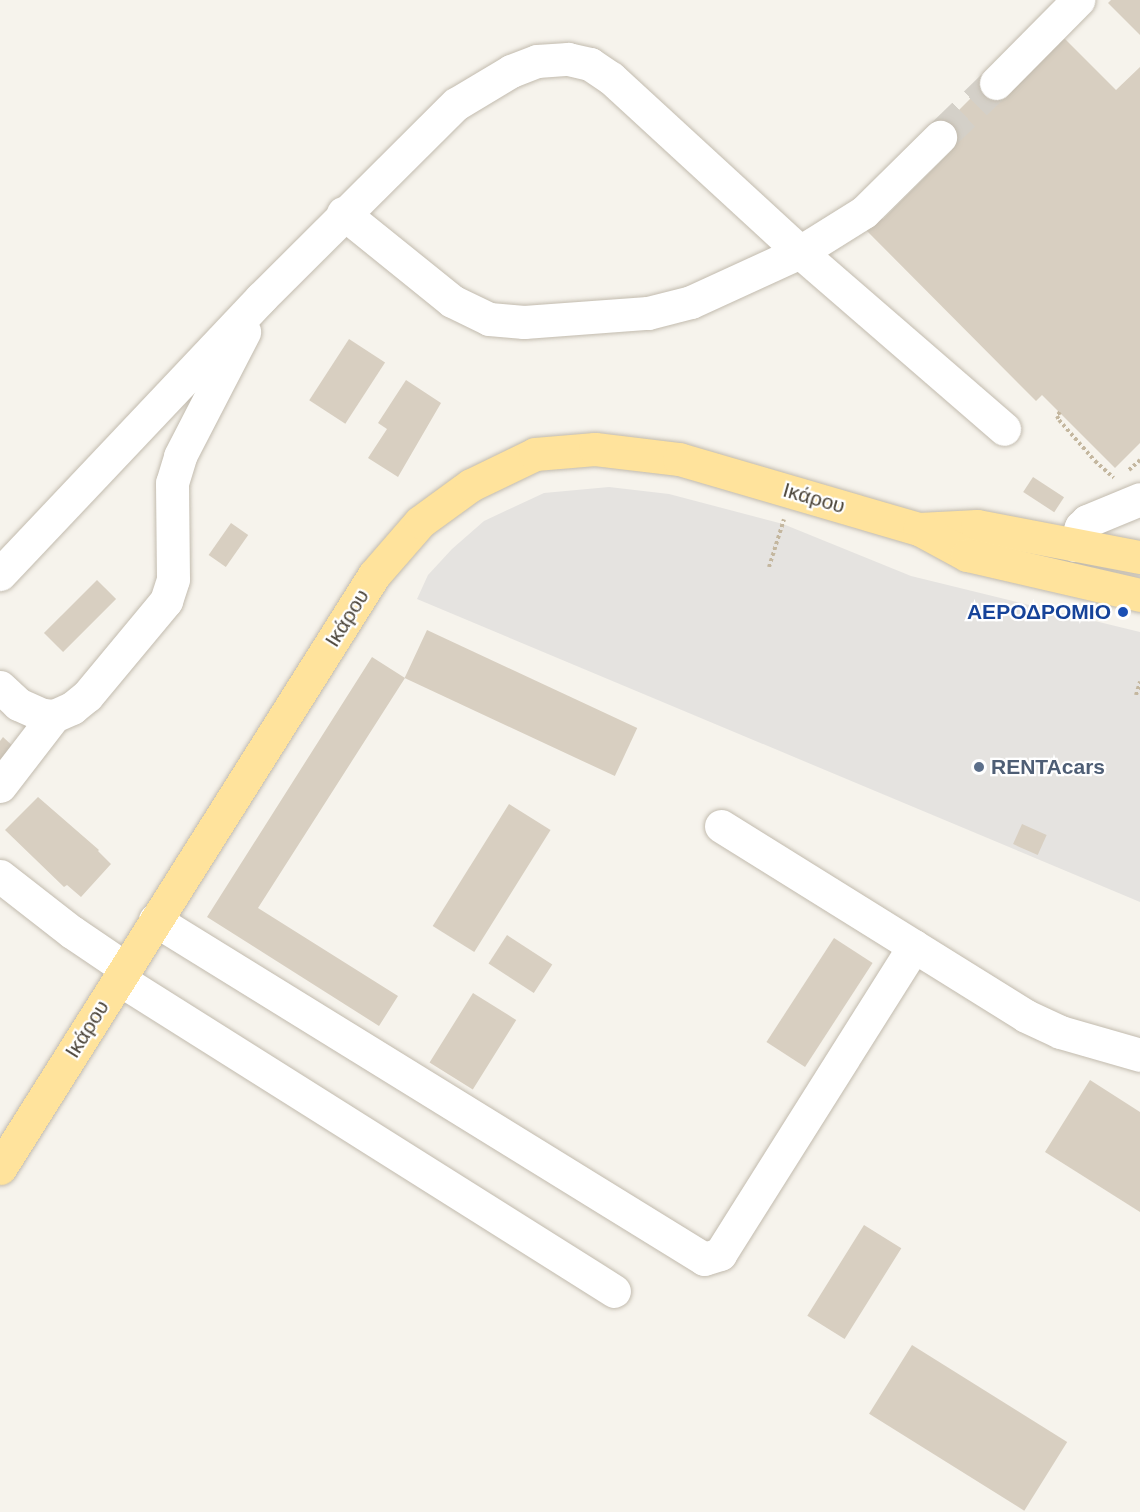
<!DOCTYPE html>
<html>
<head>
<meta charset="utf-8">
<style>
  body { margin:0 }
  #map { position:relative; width:1140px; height:1512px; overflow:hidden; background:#f6f3ec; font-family:Helvetica,sans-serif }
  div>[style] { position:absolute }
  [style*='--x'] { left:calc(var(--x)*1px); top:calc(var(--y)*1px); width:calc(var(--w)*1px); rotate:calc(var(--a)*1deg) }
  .parking>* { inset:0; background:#e5e3e0 }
  .building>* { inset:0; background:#d8cfc1; transform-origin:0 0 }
  .minor-tunnel>* { height:33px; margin-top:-16.5px; transform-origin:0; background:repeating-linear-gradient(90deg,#d4d0c8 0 33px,transparent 0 49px) }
  .path>* { height:4px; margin-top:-2px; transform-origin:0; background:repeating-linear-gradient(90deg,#c4b79f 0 3px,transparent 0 6px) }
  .roads { filter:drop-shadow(0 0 2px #c2bbae) drop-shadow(0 0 2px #c2bbae) }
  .minor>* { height:33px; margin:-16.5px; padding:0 16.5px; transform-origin:16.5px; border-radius:16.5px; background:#fff }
  .major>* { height:33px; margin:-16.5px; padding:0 16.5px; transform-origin:16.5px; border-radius:16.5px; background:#ffe39c }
  .dots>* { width:16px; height:16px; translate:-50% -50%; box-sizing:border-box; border:3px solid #fff; border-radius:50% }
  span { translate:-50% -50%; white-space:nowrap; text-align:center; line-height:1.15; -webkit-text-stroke:4.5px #fff; paint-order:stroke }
  .street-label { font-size:21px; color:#4b4439 }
  .transit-label { font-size:21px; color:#164399; font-weight:700 }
  .right { translate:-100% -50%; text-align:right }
  .service-label { font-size:21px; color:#4e5e75; font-weight:700 }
  .left { translate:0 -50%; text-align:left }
</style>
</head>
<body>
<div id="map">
  <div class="parking">
    <div style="clip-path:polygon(609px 487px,669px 494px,783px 524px,911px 576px,1140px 632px,1140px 902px,417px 599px,428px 575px,452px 549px,484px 521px,544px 493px)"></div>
  </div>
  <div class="building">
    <div style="clip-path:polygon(1111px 0,1140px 0,1140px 35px,1108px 3px)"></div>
    <div style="clip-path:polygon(1055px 29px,1116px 90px,1140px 67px,1140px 443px,1115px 468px,1042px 395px,1036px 401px,863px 227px,877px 213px,883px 219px,952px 150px,936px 133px,991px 78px)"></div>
    <div style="left:349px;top:339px;width:43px;height:73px;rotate:33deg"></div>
    <div style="clip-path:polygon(406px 380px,441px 403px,398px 477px,368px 458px,387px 429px,378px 423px)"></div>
    <div style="left:1033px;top:477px;width:37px;height:18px;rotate:33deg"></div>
    <div style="left:231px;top:523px;width:21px;height:39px;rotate:35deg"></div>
    <div style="left:97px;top:580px;width:27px;height:75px;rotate:45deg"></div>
    <div style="left:427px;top:630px;width:232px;height:53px;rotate:25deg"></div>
    <div style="clip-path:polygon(372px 657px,405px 678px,258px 908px,398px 996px,379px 1026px,207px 917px)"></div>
    <div style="clip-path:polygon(3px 737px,17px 750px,0 769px,0 741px)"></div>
    <div style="clip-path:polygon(38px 797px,99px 850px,98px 851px,111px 864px,81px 897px,67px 885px,64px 887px,5px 830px)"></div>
    <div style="left:509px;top:804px;width:49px;height:144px;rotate:32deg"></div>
    <div style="left:1022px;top:824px;width:27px;height:22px;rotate:24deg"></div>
    <div style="left:507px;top:935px;width:54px;height:34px;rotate:33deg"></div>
    <div style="left:834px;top:938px;width:46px;height:124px;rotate:33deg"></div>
    <div style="left:473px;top:993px;width:51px;height:82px;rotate:32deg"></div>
    <div style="clip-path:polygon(1090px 1080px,1140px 1112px,1140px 1212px,1045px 1152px)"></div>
    <div style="left:864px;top:1225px;width:44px;height:107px;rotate:32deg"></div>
    <div style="left:912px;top:1345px;width:183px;height:81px;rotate:32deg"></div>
  </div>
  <div class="minor-tunnel">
    <div style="--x:940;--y:137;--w:78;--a:-44"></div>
  </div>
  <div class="path">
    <div style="--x:1060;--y:412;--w:5;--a:127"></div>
    <div style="--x:1057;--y:416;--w:4;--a:63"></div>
    <div style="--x:1059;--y:420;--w:55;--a:48.7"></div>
    <div style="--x:1095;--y:461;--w:25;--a:42"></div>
    <div style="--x:1129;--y:470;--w:15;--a:-42"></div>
    <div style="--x:769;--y:567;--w:50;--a:-72.6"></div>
    <div style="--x:1136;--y:695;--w:14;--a:-73"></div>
  </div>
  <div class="roads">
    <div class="minor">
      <div style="--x:996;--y:83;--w:117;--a:-45.3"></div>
      <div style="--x:343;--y:213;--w:140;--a:38.9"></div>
      <div style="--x:452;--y:301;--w:41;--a:25.9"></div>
      <div style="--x:489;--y:319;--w:35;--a:5"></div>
      <div style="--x:524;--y:322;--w:124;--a:-4.2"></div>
      <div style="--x:648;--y:313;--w:44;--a:-14.3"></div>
      <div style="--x:691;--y:302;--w:120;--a:-24.6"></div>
      <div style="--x:800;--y:252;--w:75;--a:-32"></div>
      <div style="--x:864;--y:212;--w:107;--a:-44.6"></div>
      <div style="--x:1075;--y:545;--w:19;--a:-72"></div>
      <div style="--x:1081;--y:527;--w:8;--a:-45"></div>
      <div style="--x:1087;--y:521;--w:57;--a:-22.5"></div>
      <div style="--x:0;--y:574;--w:380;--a:-46.6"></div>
      <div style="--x:261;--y:298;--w:275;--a:-44.9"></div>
      <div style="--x:456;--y:104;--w:64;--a:-31"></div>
      <div style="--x:511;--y:71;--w:28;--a:-21"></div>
      <div style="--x:537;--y:61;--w:31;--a:-4"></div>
      <div style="--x:568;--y:59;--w:23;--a:13"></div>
      <div style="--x:590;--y:64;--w:25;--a:34"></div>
      <div style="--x:611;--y:78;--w:257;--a:42.6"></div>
      <div style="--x:800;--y:252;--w:270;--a:40.9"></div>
      <div style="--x:0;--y:687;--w:25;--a:43"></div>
      <div style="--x:18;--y:704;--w:27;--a:24"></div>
      <div style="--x:43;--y:715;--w:11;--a:5"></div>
      <div style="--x:54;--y:716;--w:20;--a:-24"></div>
      <div style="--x:72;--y:708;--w:19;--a:-39"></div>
      <div style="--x:87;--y:696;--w:124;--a:-50.3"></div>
      <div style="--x:166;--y:601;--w:23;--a:-72"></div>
      <div style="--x:173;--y:579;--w:96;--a:-90.6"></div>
      <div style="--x:172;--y:483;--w:28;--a:-73"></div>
      <div style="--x:180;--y:456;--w:140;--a:-62.7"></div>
      <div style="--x:0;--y:786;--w:88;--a:-52.4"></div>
      <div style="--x:721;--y:826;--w:359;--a:31.9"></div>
      <div style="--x:1026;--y:1016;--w:38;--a:25"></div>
      <div style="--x:1060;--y:1032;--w:83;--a:16"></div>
      <div style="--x:0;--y:876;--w:91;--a:37.9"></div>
      <div style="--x:72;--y:932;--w:64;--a:34.2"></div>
      <div style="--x:155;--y:920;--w:645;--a:31.69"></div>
      <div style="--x:704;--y:1259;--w:17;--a:-17"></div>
      <div style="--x:720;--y:1254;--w:364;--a:-57.8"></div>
      <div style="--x:119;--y:979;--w:585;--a:32.22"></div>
    </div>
    <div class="major">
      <div style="--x:919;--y:529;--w:58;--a:-3"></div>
      <div style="--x:977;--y:526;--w:166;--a:10.8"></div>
      <div style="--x:0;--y:1168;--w:701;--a:-57.76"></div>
      <div style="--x:374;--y:575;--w:70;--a:-49"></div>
      <div style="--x:420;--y:522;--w:63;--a:-36"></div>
      <div style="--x:471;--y:485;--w:71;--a:-25.8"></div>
      <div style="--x:535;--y:454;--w:60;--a:-4.8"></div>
      <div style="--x:595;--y:449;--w:85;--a:6.8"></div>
      <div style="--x:679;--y:459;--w:250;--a:16.3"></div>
      <div style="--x:919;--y:529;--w:55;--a:28.4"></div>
      <div style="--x:967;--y:555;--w:178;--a:13"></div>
    </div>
  </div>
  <div class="dots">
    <div style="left:1123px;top:612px;background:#1a4fb4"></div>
    <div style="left:979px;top:767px;background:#5c6f8a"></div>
  </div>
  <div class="street-label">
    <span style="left:814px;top:498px;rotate:16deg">Ικάρου</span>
    <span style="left:347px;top:618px;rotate:-58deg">Ικάρου</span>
    <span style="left:87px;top:1029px;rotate:-58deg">Ικάρου</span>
  </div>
  <div class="transit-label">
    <span class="right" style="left:1111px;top:612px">ΑΕΡΟΔΡΟΜΙΟ</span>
  </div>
  <div class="service-label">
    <span class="left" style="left:991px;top:767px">RENTAcars</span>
  </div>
</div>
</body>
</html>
